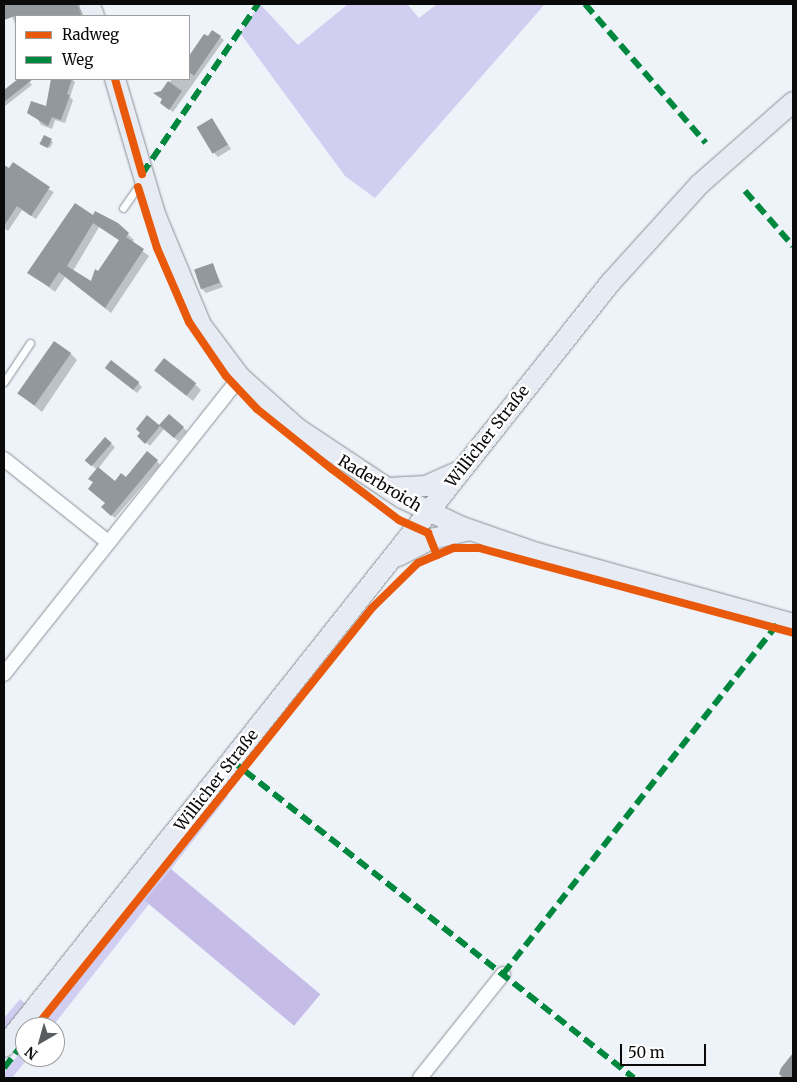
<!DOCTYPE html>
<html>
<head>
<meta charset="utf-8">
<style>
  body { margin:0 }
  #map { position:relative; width:797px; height:1082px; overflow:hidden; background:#edf3f9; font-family:Merriweather,serif }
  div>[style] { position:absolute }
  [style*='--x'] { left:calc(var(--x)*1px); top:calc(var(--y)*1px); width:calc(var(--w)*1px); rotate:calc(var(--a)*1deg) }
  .green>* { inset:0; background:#d2cef1 }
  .forest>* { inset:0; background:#c5bce8; transform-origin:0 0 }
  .shadow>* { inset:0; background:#0003 }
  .building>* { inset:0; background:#93989c; transform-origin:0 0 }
  .roads { filter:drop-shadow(0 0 1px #8c8f92) drop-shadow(0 0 1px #8c8f92) }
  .lane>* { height:7px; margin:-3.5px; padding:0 3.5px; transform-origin:3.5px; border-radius:3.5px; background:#fcfdfe }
  .street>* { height:14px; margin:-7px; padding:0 7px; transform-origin:7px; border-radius:7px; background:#fcfdfe }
  .secondary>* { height:20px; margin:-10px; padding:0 10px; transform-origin:10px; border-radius:10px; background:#e7ecf4 }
  .quiet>* { height:6px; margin-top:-3px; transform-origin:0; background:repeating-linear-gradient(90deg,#00873e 0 12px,transparent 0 18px) }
  .cycleway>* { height:8px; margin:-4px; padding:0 4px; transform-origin:4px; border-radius:4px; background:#e8590c }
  span { translate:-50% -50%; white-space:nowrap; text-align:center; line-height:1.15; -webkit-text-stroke:5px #fff; paint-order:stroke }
  .street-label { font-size:16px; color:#0a0a0a }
  .frame { position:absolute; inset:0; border:5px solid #0a0a0a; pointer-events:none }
  .legend { position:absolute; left:15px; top:15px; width:175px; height:65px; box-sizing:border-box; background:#fff; border:1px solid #9d9d9d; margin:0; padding:6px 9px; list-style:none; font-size:15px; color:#0a0a0a }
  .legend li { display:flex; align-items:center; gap:10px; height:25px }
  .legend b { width:25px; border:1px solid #9d9d9d }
  .north { position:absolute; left:15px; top:1017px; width:50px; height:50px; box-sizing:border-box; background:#fff; border:1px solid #9d9d9d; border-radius:50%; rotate:218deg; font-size:14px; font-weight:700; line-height:20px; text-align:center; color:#0a0a0a }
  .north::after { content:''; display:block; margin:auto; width:18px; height:22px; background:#595c5e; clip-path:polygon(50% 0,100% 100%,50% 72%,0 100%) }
  .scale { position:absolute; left:620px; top:1044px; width:86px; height:22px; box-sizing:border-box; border:2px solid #0a0a0a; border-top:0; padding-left:6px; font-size:15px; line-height:18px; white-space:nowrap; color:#0a0a0a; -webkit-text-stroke:4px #fff; paint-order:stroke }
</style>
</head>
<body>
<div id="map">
  <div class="green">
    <div style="clip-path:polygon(260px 4px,298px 45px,348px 4px,407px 4px,419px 18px,437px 4px,545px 4px,375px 198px,345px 176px,240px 33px)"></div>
    <div style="clip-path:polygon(224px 794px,228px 796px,171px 869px,149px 904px,52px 1027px,40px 1027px)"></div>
    <div style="clip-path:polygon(20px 999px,27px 1005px,4px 1032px,4px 1018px)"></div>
    <div style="clip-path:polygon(25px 1046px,25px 1057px,29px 1057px,12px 1078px,4px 1078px,4px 1073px)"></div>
  </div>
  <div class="forest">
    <div style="left:171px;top:869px;width:195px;height:41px;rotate:40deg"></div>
  </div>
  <div class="shadow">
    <div style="clip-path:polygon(7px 4px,80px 4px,84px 16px,16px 16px,16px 26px)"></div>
    <div style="clip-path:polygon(212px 31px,224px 40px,173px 112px,165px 106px,162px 92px,172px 79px,189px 79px,189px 56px,204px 35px,208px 38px)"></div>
    <div style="clip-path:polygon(20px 79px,27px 79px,32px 85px,5px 106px,4px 92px)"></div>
    <div style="clip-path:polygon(53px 79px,72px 79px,75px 82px,70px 97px,73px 100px,65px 123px,55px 120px,52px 129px,41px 125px,38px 119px,28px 113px,47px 108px)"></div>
    <div style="clip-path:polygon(212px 120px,231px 149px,218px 157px,214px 153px)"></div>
    <div style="clip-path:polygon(45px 137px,53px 142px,50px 148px,43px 145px)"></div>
    <div style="clip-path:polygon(4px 167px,54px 192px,36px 219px,22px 210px,8px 231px,4px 228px)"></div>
    <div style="clip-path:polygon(evenodd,93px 217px,117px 224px,134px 240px,132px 243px,149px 256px,111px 313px,65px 277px,55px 292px,29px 272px,93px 217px,99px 227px,120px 241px,91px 283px,73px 271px,99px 227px)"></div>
    <div style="clip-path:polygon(212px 264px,223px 287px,206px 293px,202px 289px)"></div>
    <div style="clip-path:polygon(71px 354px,77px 360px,42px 412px,20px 394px)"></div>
    <div style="clip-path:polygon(111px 372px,138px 383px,142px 387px,137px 393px)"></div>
    <div style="clip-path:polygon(163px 377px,195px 384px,201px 390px,193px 401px)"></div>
    <div style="clip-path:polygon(169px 416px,187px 431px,178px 441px,164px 429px,150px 446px,139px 436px,147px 417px,159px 427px)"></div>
    <div style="clip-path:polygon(105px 439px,115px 447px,98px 469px,115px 482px,157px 461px,160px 465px,115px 518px,106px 511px,106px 503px,94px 483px,97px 470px,92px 465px)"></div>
    <div style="clip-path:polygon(793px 1054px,793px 1078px,780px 1078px,782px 1069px)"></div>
  </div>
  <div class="building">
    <div style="clip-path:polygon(4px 4px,77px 4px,81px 16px,15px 16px,4px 20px)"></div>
    <div style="clip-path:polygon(212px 30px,221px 36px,194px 76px,189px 72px,189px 56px,204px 34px,208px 36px)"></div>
    <div style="clip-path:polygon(18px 79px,33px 79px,4px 102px,4px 90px)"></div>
    <div style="clip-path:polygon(51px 79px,72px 79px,67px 94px,70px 95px,61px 120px,52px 117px,48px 126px,27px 113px,31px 101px,46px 106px)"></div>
    <div style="clip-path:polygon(168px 81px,182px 91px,169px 110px,160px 103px,162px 99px,153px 93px,161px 91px)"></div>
    <div style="left:212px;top:118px;width:31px;height:18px;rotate:59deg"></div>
    <div style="left:44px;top:135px;width:9px;height:10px;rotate:27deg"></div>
    <div style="clip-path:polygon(13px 162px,50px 187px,31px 216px,17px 206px,4px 226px,4px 165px,9px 168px)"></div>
    <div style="clip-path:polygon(evenodd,75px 203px,93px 215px,95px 211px,118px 223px,129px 233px,126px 237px,144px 249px,105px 308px,59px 272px,49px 287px,27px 273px,75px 203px,93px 223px,119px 240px,98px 271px,95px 269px,91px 281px,67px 266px,93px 223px)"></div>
    <div style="left:213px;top:263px;width:21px;height:20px;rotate:71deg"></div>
    <div style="left:54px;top:341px;width:21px;height:64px;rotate:35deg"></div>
    <div style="left:164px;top:358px;width:41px;height:16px;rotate:38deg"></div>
    <div style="left:111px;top:360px;width:36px;height:10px;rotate:38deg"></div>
    <div style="clip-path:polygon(169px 414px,184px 427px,174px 438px,160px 426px,145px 444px,137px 436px,140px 433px,136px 429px,147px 415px,159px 425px)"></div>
    <div style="left:105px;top:437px;width:9px;height:31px;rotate:41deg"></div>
    <div style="clip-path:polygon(147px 451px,158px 460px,111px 516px,101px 507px,105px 503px,88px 489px,93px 482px,88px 479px,98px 467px,115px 481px,121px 473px,126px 477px)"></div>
    <div style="clip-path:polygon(793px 1053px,793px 1078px,785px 1078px,779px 1074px,781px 1068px)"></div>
  </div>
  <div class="roads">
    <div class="lane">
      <div style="--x:123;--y:208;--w:33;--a:-55"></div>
      <div style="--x:4;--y:382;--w:47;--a:-56.3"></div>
    </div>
    <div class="street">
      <div style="--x:4;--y:459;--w:133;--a:38.6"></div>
      <div style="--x:4;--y:674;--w:379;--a:-51.5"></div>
      <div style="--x:420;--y:1078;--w:133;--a:-51.4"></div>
    </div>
    <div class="secondary">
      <div style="--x:89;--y:4;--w:13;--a:67"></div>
      <div style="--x:115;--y:79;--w:141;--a:73.5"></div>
      <div style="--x:155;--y:214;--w:120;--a:67.5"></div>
      <div style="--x:201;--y:325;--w:65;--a:53.1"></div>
      <div style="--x:240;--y:377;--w:76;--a:41.8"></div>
      <div style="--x:297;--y:428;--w:126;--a:33.7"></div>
      <div style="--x:402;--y:498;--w:67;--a:25.8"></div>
      <div style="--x:462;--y:527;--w:79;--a:19.1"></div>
      <div style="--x:537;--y:553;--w:266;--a:15.5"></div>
      <div style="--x:387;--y:488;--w:39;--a:-3"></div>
      <div style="--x:426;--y:486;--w:34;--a:-24"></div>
      <div style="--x:398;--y:556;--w:37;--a:-27"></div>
      <div style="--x:431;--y:539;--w:39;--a:-13"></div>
      <div style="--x:4;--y:1047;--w:977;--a:-51.57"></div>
      <div style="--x:611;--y:282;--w:132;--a:-47.8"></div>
      <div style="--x:700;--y:184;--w:124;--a:-41.4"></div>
    </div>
  </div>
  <div class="quiet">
    <div style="--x:585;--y:4;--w:184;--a:49"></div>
    <div style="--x:142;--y:174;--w:206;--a:-55.7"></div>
    <div style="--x:745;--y:191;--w:73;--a:48.9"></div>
    <div style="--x:231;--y:760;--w:513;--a:38.28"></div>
    <div style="--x:503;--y:974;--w:450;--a:-51.9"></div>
    <div style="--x:4;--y:1068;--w:34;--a:-52"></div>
  </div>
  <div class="cycleway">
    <div style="--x:115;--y:79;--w:99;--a:74.1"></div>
    <div style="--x:138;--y:187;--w:64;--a:72.7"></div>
    <div style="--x:157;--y:248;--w:81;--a:66.6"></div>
    <div style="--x:189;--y:322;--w:65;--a:55.6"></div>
    <div style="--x:226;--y:376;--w:45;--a:46.8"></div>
    <div style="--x:257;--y:409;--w:96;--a:38.7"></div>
    <div style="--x:332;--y:469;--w:84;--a:37.3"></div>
    <div style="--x:399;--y:520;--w:32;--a:24"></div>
    <div style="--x:428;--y:533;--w:24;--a:68"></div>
    <div style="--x:36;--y:1027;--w:537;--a:-51.27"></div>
    <div style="--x:372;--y:608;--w:64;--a:-44.4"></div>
    <div style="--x:418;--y:563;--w:39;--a:-23"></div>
    <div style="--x:454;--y:548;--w:25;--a:0"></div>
    <div style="--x:479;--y:548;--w:325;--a:15.1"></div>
  </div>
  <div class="street-label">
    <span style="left:487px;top:436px;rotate:-52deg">Willicher Straße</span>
    <span style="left:380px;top:483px;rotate:31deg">Raderbroich</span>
    <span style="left:216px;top:780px;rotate:-52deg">Willicher Straße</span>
  </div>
  <div class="frame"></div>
  <ul class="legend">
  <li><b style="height:6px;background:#e8590c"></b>Radweg</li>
  <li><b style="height:6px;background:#00873e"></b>Weg</li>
  </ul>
  <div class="north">N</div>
  <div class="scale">50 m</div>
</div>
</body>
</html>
